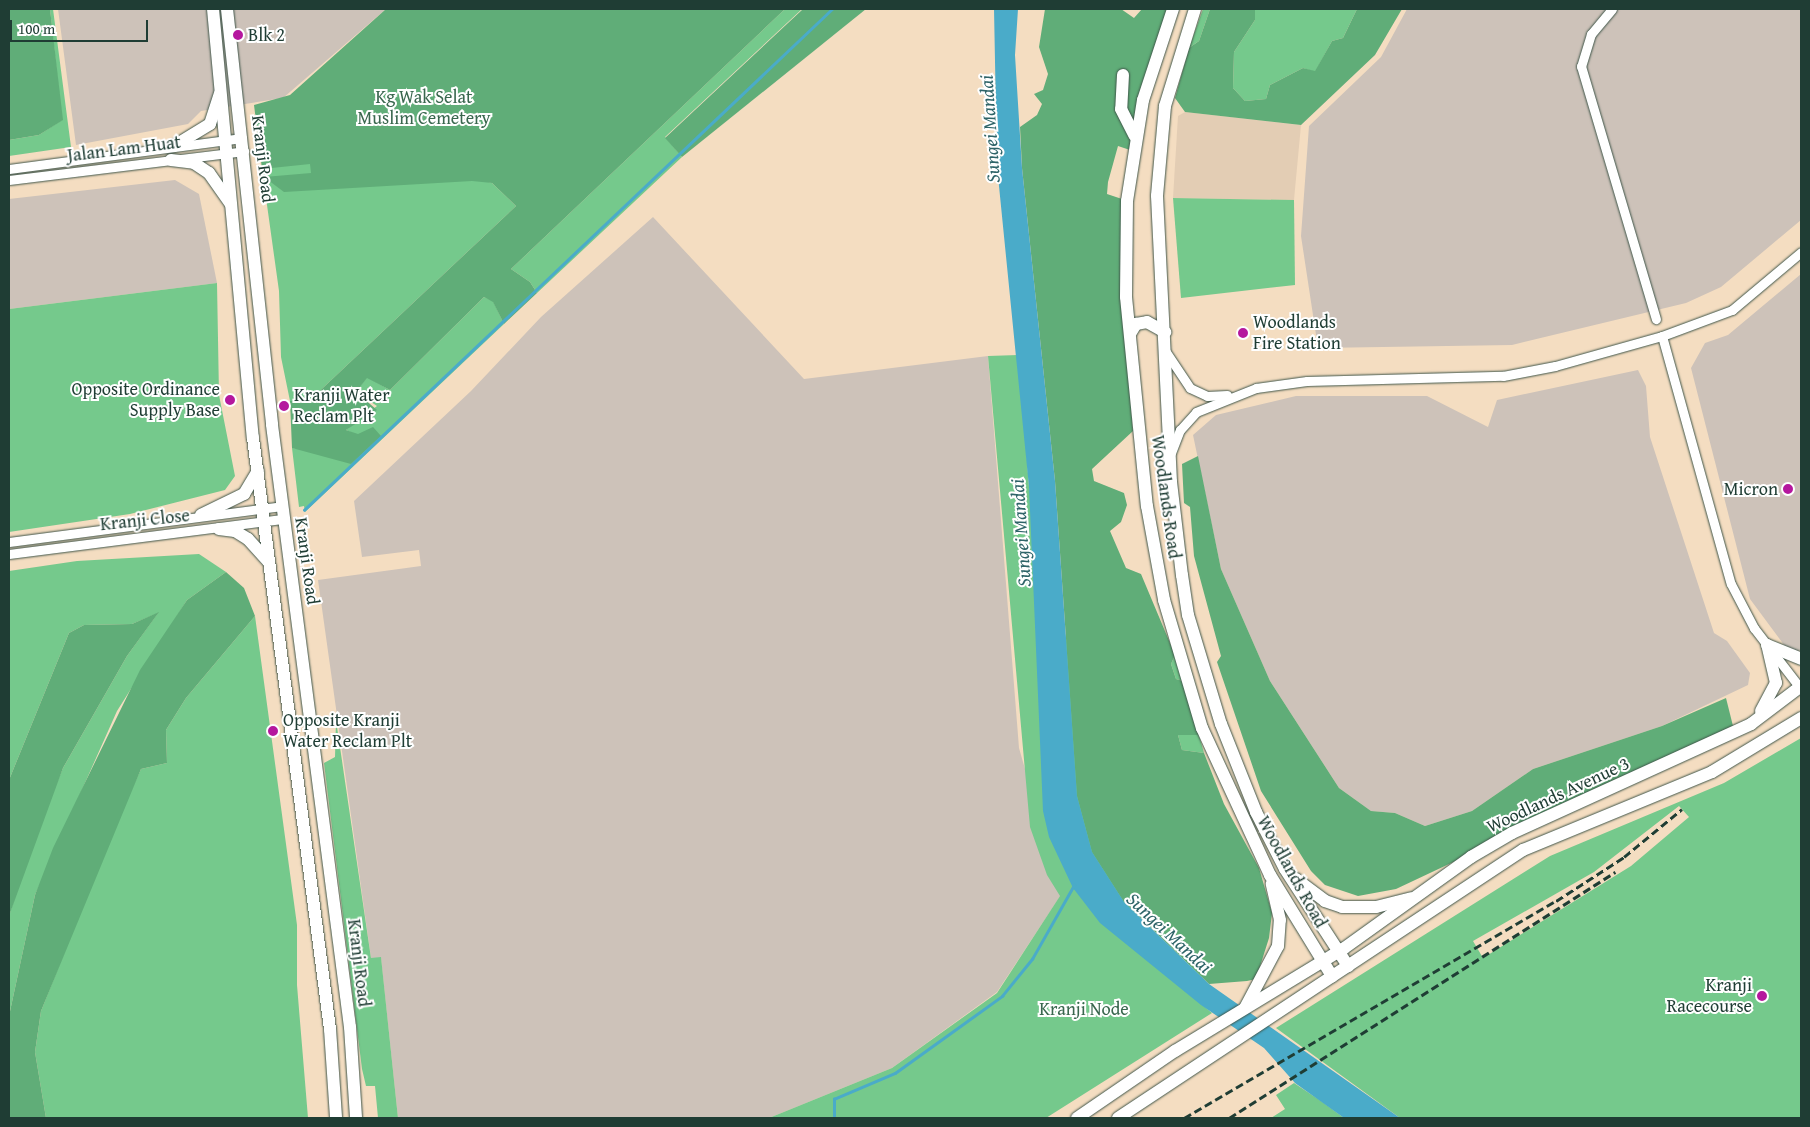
<!DOCTYPE html>
<html>
<head>
<meta charset="utf-8">
<style>
  body { margin:0 }
  #map { position:relative; width:1810px; height:1127px; overflow:hidden; background:#f4ddc1; font-family:"Gentium Book Plus",serif }
  div>[style] { position:absolute }
  [style*='--x'] { left:calc(var(--x)*1px); top:calc(var(--y)*1px); width:calc(var(--w)*1px); rotate:calc(var(--a)*1deg) }
  .built>* { inset:0; background:#e3cdb4 }
  .industrial>* { inset:0; background:#cdc2b9 }
  .green>* { inset:0; background:#75c98c }
  .forest>* { inset:0; background:#60ad78 }
  .water>* { inset:0; background:#4aabc9 }
  .stream>* { height:2.5px; margin:-1.25px; padding:0 1.25px; transform-origin:1.25px; border-radius:1.25px; background:#4aabc9 }
  .roads { filter:drop-shadow(0 0 1px #3f5549) drop-shadow(0 0 1px #3f5549) }
  .minor>* { height:9px; margin:-4.5px; padding:0 4.5px; transform-origin:4.5px; border-radius:4.5px; background:#fff }
  .primary>* { height:12px; margin:-6px; padding:0 6px; transform-origin:6px; border-radius:6px; background:#fff }
  .rail>* { height:2.5px; margin-top:-1.25px; transform-origin:0; background:repeating-linear-gradient(90deg,#1f3d34 0 8px,transparent 0 12px) }
  .dots>* { width:14px; height:14px; translate:-50% -50%; box-sizing:border-box; border:2px solid #fff; border-radius:50% }
  span { translate:-50% -50%; white-space:nowrap; text-align:center; line-height:1.15; -webkit-text-stroke:4px #fff; paint-order:stroke }
  .poi-label { font-size:18px; color:#1f3d34 }
  .left { translate:0 -50%; text-align:left }
  .right { translate:-100% -50%; text-align:right }
  .park-label { font-size:18px; color:#39674e }
  .street-label { font-size:18px; color:#1f3d34 }
  .water-label { font-size:19px; color:#2e6468; font-style:italic }
  .frame { position:absolute; inset:0; border:10px solid #1f3d34; pointer-events:none }
  .scale { position:absolute; left:10px; top:20px; width:138px; height:22px; box-sizing:border-box; border:2px solid #1f3d34; border-top:0; padding-left:6px; font-size:15px; line-height:18px; white-space:nowrap; color:#1f3d34; -webkit-text-stroke:4px #fff; paint-order:stroke }
</style>
</head>
<body>
<div id="map">
  <div class="built">
    <div style="clip-path:polygon(1185px 112px,1301px 125px,1294px 200px,1173px 198px,1178px 116px)"></div>
  </div>
  <div class="industrial">
    <div style="clip-path:polygon(58px 9px,386px 9px,283px 98px,201px 111px,188px 124px,76px 145px)"></div>
    <div style="clip-path:polygon(1407px 9px,1801px 9px,1801px 220px,1721px 287px,1686px 303px,1512px 345px,1318px 348px,1301px 236px,1309px 126px,1381px 57px)"></div>
    <div style="clip-path:polygon(175px 180px,199px 194px,217px 283px,9px 309px,9px 199px)"></div>
    <div style="clip-path:polygon(653px 217px,804px 379px,988px 356px,1019px 748px,1061px 895px,997px 992px,892px 1068px,769px 1118px,398px 1118px,381px 958px,371px 958px,318px 580px,421px 566px,419px 550px,362px 557px,354px 501px,471px 391px,541px 317px)"></div>
    <div style="clip-path:polygon(1801px 274px,1801px 650px,1797px 651px,1787px 649px,1750px 599px,1691px 368px,1705px 343px,1728px 335px)"></div>
    <div style="clip-path:polygon(1638px 370px,1646px 386px,1650px 437px,1714px 633px,1727px 641px,1750px 673px,1748px 685px,1662px 726px,1533px 769px,1472px 811px,1425px 826px,1395px 813px,1371px 811px,1339px 788px,1270px 681px,1221px 569px,1193px 435px,1216px 415px,1296px 396px,1427px 396px,1488px 427px,1497px 400px)"></div>
  </div>
  <div class="green">
    <div style="clip-path:polygon(50px 9px,53px 9px,71px 147px,9px 156px,9px 140px,39px 135px,62px 120px)"></div>
    <div style="clip-path:polygon(785px 9px,802px 9px,665px 137px,682px 157px,537px 293px,530px 282px,511px 269px)"></div>
    <div style="clip-path:polygon(1203px 9px,1210px 9px,1199px 41px,1189px 48px)"></div>
    <div style="clip-path:polygon(1255px 9px,1357px 9px,1343px 38px,1332px 41px,1315px 72px,1303px 68px,1270px 85px,1266px 99px,1245px 101px,1233px 88px,1234px 52px,1255px 20px)"></div>
    <div style="clip-path:polygon(265px 121px,492px 183px,516px 206px,309px 401px,290px 401px,281px 357px,279px 291px,262px 169px)"></div>
    <div style="clip-path:polygon(1173px 198px,1294px 200px,1295px 285px,1181px 298px)"></div>
    <div style="clip-path:polygon(217px 283px,219px 395px,235px 476px,225px 490px,130px 514px,9px 532px,9px 309px)"></div>
    <div style="clip-path:polygon(484px 297px,493px 301px,504px 324px,305px 512px,304px 506px,299px 507px,292px 448px,310px 450px,357px 435px,346px 430px,377px 406px,356px 392px,367px 377px,390px 390px)"></div>
    <div style="clip-path:polygon(1019px 355px,1029px 487px,1144px 956px,1212px 1013px,1046px 1118px,769px 1118px,892px 1068px,997px 993px,1060px 896px,1047px 875px,1030px 827px,988px 356px)"></div>
    <div style="clip-path:polygon(199px 554px,226px 572px,187px 600px,117px 711px,35px 895px,9px 1016px,9px 916px,34px 838px,63px 768px,127px 656px,158px 613px,132px 624px,84px 625px,69px 633px,9px 780px,9px 571px,77px 561px)"></div>
    <div style="clip-path:polygon(255px 616px,297px 925px,297px 985px,308px 1118px,46px 1118px,35px 1052px,41px 1011px,115px 826px,141px 769px,167px 763px,166px 730px,186px 698px)"></div>
    <div style="clip-path:polygon(1175px 655px,1183px 681px,1176px 679px,1171px 664px)"></div>
    <div style="clip-path:polygon(336px 720px,371px 958px,381px 957px,398px 1118px,378px 1118px,375px 1086px,366px 1086px,362px 1069px,324px 763px,335px 757px)"></div>
    <div style="clip-path:polygon(1178px 735px,1199px 735px,1204px 753px,1182px 750px)"></div>
    <div style="clip-path:polygon(evenodd,1801px 738px,1801px 1118px,1400px 1118px,1276px 1028px,1550px 856px,1724px 783px,1801px 738px,1679px 806px,1689px 817px,1631px 866px,1483px 958px,1473px 941px,1594px 872px,1679px 806px)"></div>
    <div style="clip-path:polygon(1294px 1083px,1321px 1101px,1344px 1118px,1271px 1118px,1285px 1109px,1276px 1095px)"></div>
  </div>
  <div class="forest">
    <div style="clip-path:polygon(9px 9px,50px 9px,63px 120px,39px 135px,9px 140px)"></div>
    <div style="clip-path:polygon(386px 9px,785px 9px,511px 269px,530px 282px,537px 293px,504px 324px,493px 302px,484px 297px,390px 390px,367px 378px,356px 392px,377px 410px,346px 430px,358px 434px,373px 427px,381px 436px,351px 464px,292px 448px,290px 401px,309px 401px,516px 206px,492px 183px,472px 181px,284px 192px,264px 177px,311px 173px,310px 164px,262px 169px,254px 105px,290px 95px)"></div>
    <div style="clip-path:polygon(803px 9px,866px 9px,682px 157px,665px 138px)"></div>
    <div style="clip-path:polygon(1045px 9px,1121px 9px,1134px 18px,1142px 9px,1169px 9px,1130px 150px,1118px 146px,1108px 182px,1107px 194px,1122px 199px,1122px 299px,1133px 431px,1092px 469px,1094px 481px,1124px 493px,1127px 505px,1121px 522px,1110px 531px,1126px 568px,1141px 574px,1175px 655px,1171px 664px,1176px 679px,1183px 681px,1199px 735px,1178px 735px,1182px 750px,1204px 753px,1224px 804px,1259px 868px,1272px 913px,1269px 938px,1256px 979px,1247px 981px,1209px 984px,1124px 902px,1092px 852px,1077px 796px,1055px 481px,1022px 168px,1020px 127px,1037px 115px,1042px 104px,1034px 94px,1043px 90px,1048px 74px,1039px 47px)"></div>
    <div style="clip-path:polygon(1210px 9px,1255px 9px,1255px 20px,1234px 52px,1233px 88px,1245px 101px,1266px 99px,1270px 85px,1303px 68px,1315px 71px,1332px 41px,1343px 38px,1357px 9px,1402px 9px,1375px 55px,1301px 125px,1185px 112px,1175px 98px,1189px 48px,1199px 41px)"></div>
    <div style="clip-path:polygon(1198px 456px,1221px 569px,1270px 681px,1339px 788px,1371px 811px,1395px 813px,1425px 826px,1472px 811px,1533px 769px,1662px 726px,1726px 698px,1734px 730px,1396px 889px,1358px 896px,1325px 885px,1311px 871px,1261px 791px,1217px 662px,1221px 656px,1194px 556px,1190px 507px,1184px 503px,1182px 464px)"></div>
    <div style="clip-path:polygon(226px 572px,244px 588px,255px 616px,186px 698px,166px 730px,167px 763px,141px 769px,41px 1011px,35px 1052px,46px 1118px,9px 1118px,9px 1016px,35px 895px,53px 848px,140px 670px,187px 600px)"></div>
    <div style="clip-path:polygon(159px 612px,127px 656px,63px 768px,9px 916px,9px 780px,69px 633px,84px 625px,132px 624px)"></div>
  </div>
  <div class="water">
    <div style="clip-path:polygon(994px 9px,1018px 9px,1015px 55px,1022px 168px,1055px 481px,1077px 796px,1092px 852px,1124px 902px,1209px 984px,1400px 1118px,1344px 1118px,1295px 1083px,1264px 1048px,1201px 1005px,1100px 923px,1073px 888px,1049px 837px,1043px 811px,1029px 487px,997px 166px)"></div>
  </div>
  <div class="stream">
    <div style="--x:304;--y:510;--w:728;--a:-43.5"></div>
    <div style="--x:834;--y:1118;--w:19;--a:-90"></div>
    <div style="--x:834;--y:1099;--w:66;--a:-23.1"></div>
    <div style="--x:895;--y:1073;--w:132;--a:-35.7"></div>
    <div style="--x:1002;--y:996;--w:48;--a:-51"></div>
    <div style="--x:1032;--y:959;--w:85;--a:-60.4"></div>
  </div>
  <div class="roads">
    <div class="minor">
      <div style="--x:1612;--y:9;--w:33;--a:130"></div>
      <div style="--x:1591;--y:34;--w:34;--a:107"></div>
      <div style="--x:1581;--y:66;--w:264;--a:73.5"></div>
      <div style="--x:9;--y:169;--w:235;--a:-7.6"></div>
      <div style="--x:9;--y:180;--w:237;--a:-7"></div>
      <div style="--x:1662;--y:336;--w:257;--a:74.5"></div>
      <div style="--x:1731;--y:584;--w:50;--a:62.4"></div>
      <div style="--x:1754;--y:628;--w:77;--a:52.4"></div>
      <div style="--x:1166;--y:352;--w:43;--a:56.3"></div>
      <div style="--x:1190;--y:388;--w:19;--a:25"></div>
      <div style="--x:1207;--y:396;--w:20;--a:-3"></div>
      <div style="--x:1171;--y:453;--w:25;--a:-69"></div>
      <div style="--x:1180;--y:430;--w:24;--a:-48"></div>
      <div style="--x:1196;--y:412;--w:65;--a:-21.8"></div>
      <div style="--x:1256;--y:388;--w:51;--a:-7.8"></div>
      <div style="--x:1307;--y:381;--w:196;--a:-1.5"></div>
      <div style="--x:1503;--y:376;--w:53;--a:-10.9"></div>
      <div style="--x:1555;--y:366;--w:111;--a:-15.7"></div>
      <div style="--x:1662;--y:336;--w:75;--a:-20.4"></div>
      <div style="--x:1732;--y:310;--w:90;--a:-40"></div>
      <div style="--x:9;--y:542;--w:275;--a:-7.5"></div>
      <div style="--x:9;--y:554;--w:277;--a:-7.3"></div>
    </div>
    <div class="primary">
      <div style="--x:213;--y:9;--w:431;--a:84.7"></div>
      <div style="--x:253;--y:438;--w:596;--a:82.58"></div>
      <div style="--x:330;--y:1029;--w:89;--a:86.1"></div>
      <div style="--x:227;--y:9;--w:418;--a:83.8"></div>
      <div style="--x:272;--y:425;--w:607;--a:82.62"></div>
      <div style="--x:350;--y:1027;--w:91;--a:86.2"></div>
      <div style="--x:1173;--y:9;--w:96;--a:108.2"></div>
      <div style="--x:1143;--y:100;--w:102;--a:99"></div>
      <div style="--x:1127;--y:201;--w:96;--a:90.6"></div>
      <div style="--x:1126;--y:297;--w:210;--a:84.3"></div>
      <div style="--x:1147;--y:506;--w:96;--a:79.7"></div>
      <div style="--x:1164;--y:600;--w:134;--a:73.5"></div>
      <div style="--x:1202;--y:728;--w:162;--a:65.2"></div>
      <div style="--x:1270;--y:875;--w:119;--a:58.5"></div>
      <div style="--x:1195;--y:9;--w:102;--a:107.2"></div>
      <div style="--x:1165;--y:106;--w:90;--a:95.1"></div>
      <div style="--x:1157;--y:196;--w:286;--a:87.2"></div>
      <div style="--x:1171;--y:482;--w:94;--a:83.3"></div>
      <div style="--x:1182;--y:575;--w:40;--a:81.5"></div>
      <div style="--x:1188;--y:615;--w:114;--a:73.2"></div>
      <div style="--x:1221;--y:724;--w:95;--a:68.3"></div>
      <div style="--x:1256;--y:812;--w:64;--a:63"></div>
      <div style="--x:1285;--y:869;--w:116;--a:57"></div>
      <div style="--x:1123;--y:75;--w:34;--a:93"></div>
      <div style="--x:1121;--y:109;--w:30;--a:63"></div>
      <div style="--x:174;--y:146;--w:42;--a:-31.4"></div>
      <div style="--x:210;--y:124;--w:32;--a:-72"></div>
      <div style="--x:171;--y:160;--w:23;--a:7"></div>
      <div style="--x:194;--y:163;--w:18;--a:34"></div>
      <div style="--x:209;--y:173;--w:38;--a:55"></div>
      <div style="--x:1130;--y:334;--w:12;--a:-59"></div>
      <div style="--x:1136;--y:324;--w:11;--a:-10"></div>
      <div style="--x:1147;--y:322;--w:21;--a:29"></div>
      <div style="--x:201;--y:515;--w:48;--a:-26"></div>
      <div style="--x:244;--y:494;--w:27;--a:-59"></div>
      <div style="--x:219;--y:529;--w:16;--a:7"></div>
      <div style="--x:235;--y:531;--w:15;--a:32"></div>
      <div style="--x:248;--y:539;--w:31;--a:48"></div>
      <div style="--x:1767;--y:645;--w:37;--a:22"></div>
      <div style="--x:1761;--y:711;--w:32;--a:-62"></div>
      <div style="--x:1776;--y:683;--w:39;--a:-103"></div>
      <div style="--x:1296;--y:879;--w:36;--a:37"></div>
      <div style="--x:1325;--y:901;--w:18;--a:19"></div>
      <div style="--x:1342;--y:907;--w:34;--a:0"></div>
      <div style="--x:1376;--y:907;--w:36;--a:-14"></div>
      <div style="--x:1245;--y:1008;--w:70;--a:-62"></div>
      <div style="--x:1278;--y:946;--w:26;--a:-86"></div>
      <div style="--x:1280;--y:920;--w:37;--a:-103"></div>
      <div style="--x:1077;--y:1118;--w:119;--a:-34.4"></div>
      <div style="--x:1175;--y:1051;--w:197;--a:-31.3"></div>
      <div style="--x:1343;--y:949;--w:158;--a:-35.7"></div>
      <div style="--x:1471;--y:857;--w:48;--a:-30.3"></div>
      <div style="--x:1512;--y:833;--w:263;--a:-24.5"></div>
      <div style="--x:1751;--y:724;--w:63;--a:-37.2"></div>
      <div style="--x:1118;--y:1118;--w:486;--a:-33.5"></div>
      <div style="--x:1523;--y:850;--w:204;--a:-22.4"></div>
      <div style="--x:1712;--y:772;--w:104;--a:-31.2"></div>
    </div>
  </div>
  <div class="rail">
    <div style="--x:1184;--y:1118;--w:431;--a:-30.3"></div>
    <div style="--x:1556;--y:901;--w:81;--a:-32.9"></div>
    <div style="--x:1624;--y:857;--w:75;--a:-39.6"></div>
    <div style="--x:1229;--y:1118;--w:458;--a:-32.5"></div>
  </div>
  <div class="dots">
    <div style="left:238px;top:35px;background:#b5179e"></div>
    <div style="left:1243px;top:333px;background:#b5179e"></div>
    <div style="left:230px;top:400px;background:#b5179e"></div>
    <div style="left:284px;top:406px;background:#b5179e"></div>
    <div style="left:1788px;top:489px;background:#b5179e"></div>
    <div style="left:273px;top:731px;background:#b5179e"></div>
    <div style="left:1762px;top:996px;background:#b5179e"></div>
  </div>
  <div class="poi-label">
    <span class="left" style="left:248px;top:35px">Blk 2</span>
    <span class="left" style="left:1253px;top:333px">Woodlands<br>Fire Station</span>
    <span class="right" style="left:220px;top:400px">Opposite Ordinance<br>Supply Base</span>
    <span class="left" style="left:294px;top:406px">Kranji Water<br>Reclam Plt</span>
    <span class="right" style="left:1778px;top:489px">Micron</span>
    <span class="left" style="left:283px;top:731px">Opposite Kranji<br>Water Reclam Plt</span>
    <span class="right" style="left:1752px;top:996px">Kranji<br>Racecourse</span>
  </div>
  <div class="park-label">
    <span style="left:424px;top:108px">Kg Wak Selat<br>Muslim Cemetery</span>
    <span style="left:1084px;top:1009px">Kranji Node</span>
  </div>
  <div class="street-label">
    <span style="left:124px;top:149px;rotate:-7deg">Jalan Lam Huat</span>
    <span style="left:263px;top:159px;rotate:83deg">Kranji Road</span>
    <span style="left:1166px;top:497px;rotate:82deg">Woodlands Road</span>
    <span style="left:145px;top:520px;rotate:-6deg">Kranji Close</span>
    <span style="left:307px;top:561px;rotate:82deg">Kranji Road</span>
    <span style="left:1558px;top:795px;rotate:-25deg">Woodlands Avenue 3</span>
    <span style="left:1292px;top:872px;rotate:61deg">Woodlands Road</span>
    <span style="left:359px;top:963px;rotate:83deg">Kranji Road</span>
  </div>
  <div class="water-label">
    <span style="left:990px;top:129px;rotate:-94deg">Sungei Mandai</span>
    <span style="left:1021px;top:533px;rotate:-94deg">Sungei Mandai</span>
    <span style="left:1169px;top:933px;rotate:43deg">Sungei Mandai</span>
  </div>
  <div class="frame"></div>
  <div class="scale">100 m</div>
</div>
</body>
</html>
